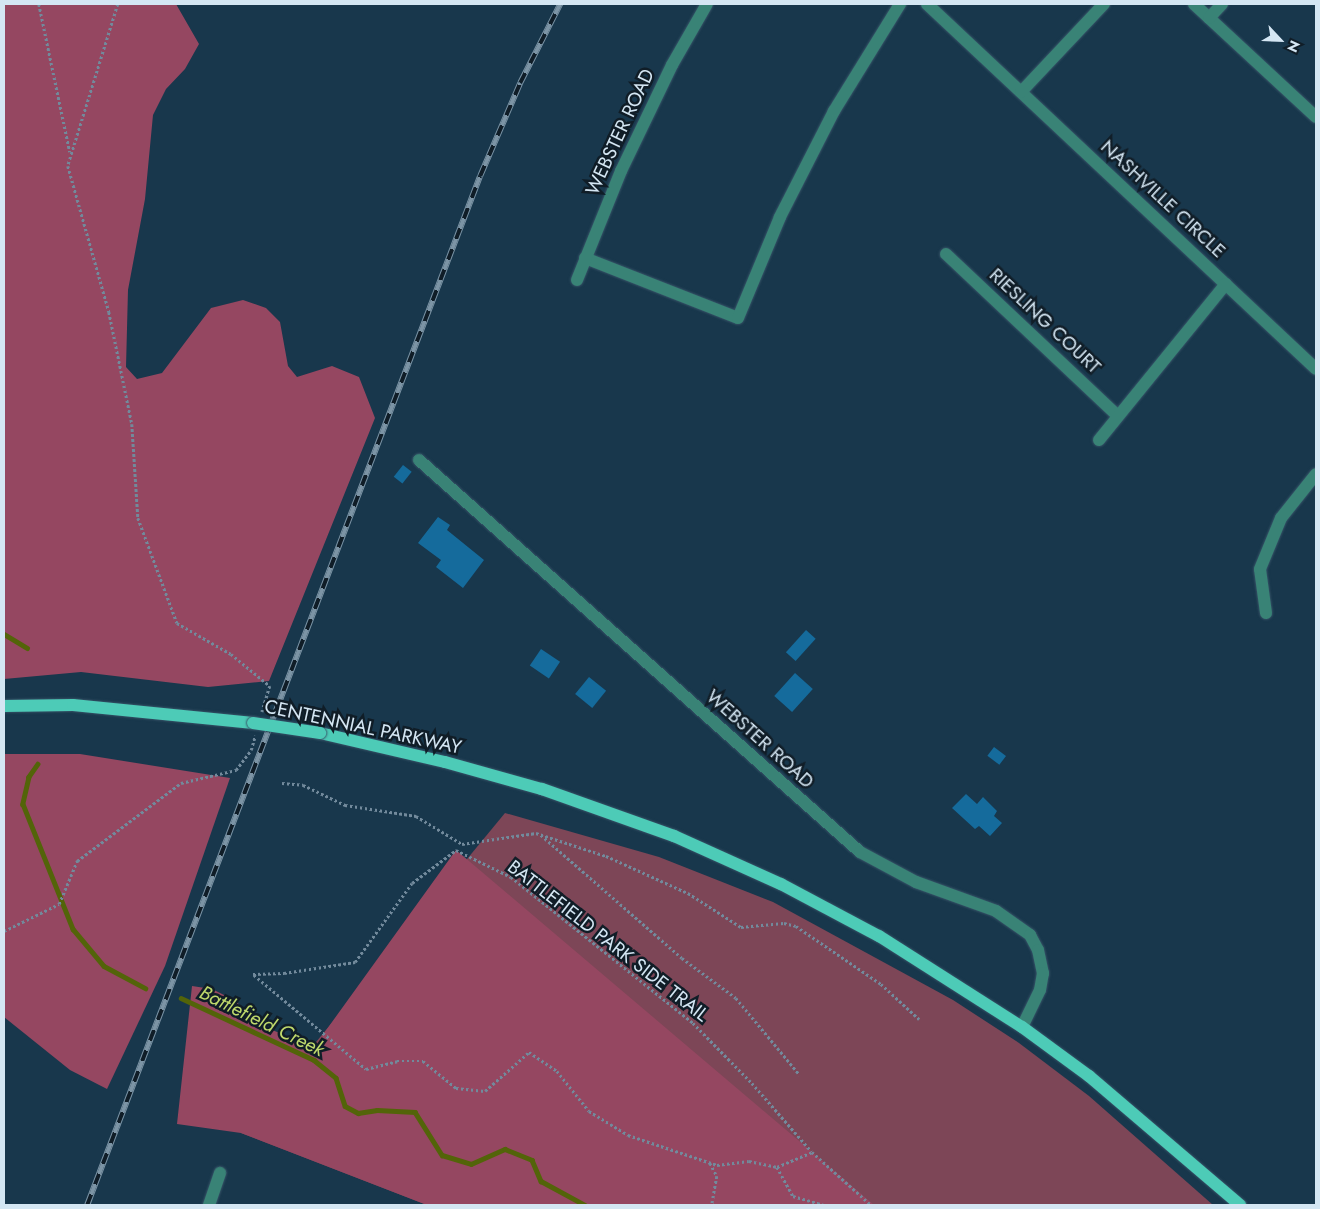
<!DOCTYPE html>
<html>
<head>
<meta charset="utf-8">
<style>
  body { margin:0 }
  #map { position:relative; width:1320px; height:1209px; overflow:hidden; background:#18374c; font-family:Jost,sans-serif }
  div>[style] { position:absolute }
  [style*='--x'] { left:calc(var(--x)*1px); top:calc(var(--y)*1px); width:calc(var(--w)*1px); rotate:calc(var(--a)*1deg) }
  .green>* { inset:0; background:#7d4657 }
  .forest>* { inset:0; background:#954761 }
  .stream>* { height:4.5px; margin:-2.25px; padding:0 2.25px; transform-origin:2.25px; border-radius:2.25px; background:#536409 }
  .building>* { inset:0; background:#156b9c; transform-origin:0 0 }
  .path>* { height:2.5px; margin-top:-1.25px; transform-origin:0; background:repeating-linear-gradient(90deg,#728a9c 0 2.5px,transparent 0 5px) }
  .roads { filter:drop-shadow(0 0 1px #365367) drop-shadow(0 0 1px #365367) }
  .minor>* { height:12px; margin:-6px; padding:0 6px; transform-origin:6px; border-radius:6px; background:#398376 }
  .major>* { height:12px; margin:-6px; padding:0 6px; transform-origin:6px; border-radius:6px; background:#4dcbb7 }
  .rail>* { height:5.5px; margin-top:-2.75px; transform-origin:0; background:repeating-linear-gradient(90deg,#101d27 0 11px,#7c94a5 0 22px); box-sizing:border-box; border-block:1px solid #7c94a5 }
  .bridges { filter:drop-shadow(0 0 1px #365367) drop-shadow(0 0 1px #365367) }
  .major-bridge>* { height:12px; margin:-6px; padding:0 6px; transform-origin:6px; border-radius:6px; background:#4dcbb7 }
  span { translate:-50% -50%; white-space:nowrap; text-align:center; line-height:1.15; -webkit-text-stroke:5px #101d27; paint-order:stroke }
  .street-label { font-size:19px; color:#d4e6f3 }
  .water-label { font-size:20px; color:#bfd96c; font-style:italic }
  .frame { position:absolute; inset:0; border:5px solid #d4e6f3; pointer-events:none }
  .north { position:absolute; left:1255px; top:15px; width:50px; height:50px; -webkit-text-stroke:4px #101d27; paint-order:stroke; rotate:115deg; font-size:14px; font-weight:700; line-height:20px; text-align:center; color:#d4e6f3 }
  .north::after { content:''; display:block; margin:auto; width:18px; height:22px; background:#d4e6f3; clip-path:polygon(50% 0,100% 100%,50% 72%,0 100%) }
</style>
</head>
<body>
<div id="map">
  <div class="green">
    <div style="clip-path:polygon(505px 813px,659px 857px,773px 902px,953px 1000px,1019px 1043px,1089px 1096px,1213px 1205px,427px 1205px,241px 1133px)"></div>
  </div>
  <div class="forest">
    <div style="clip-path:polygon(4px 4px,176px 4px,199px 44px,185px 69px,166px 89px,153px 115px,145px 199px,128px 290px,126px 367px,137px 379px,162px 373px,211px 308px,243px 300px,266px 308px,280px 322px,288px 366px,297px 377px,332px 366px,359px 377px,375px 418px,269px 681px,208px 687px,81px 672px,4px 679px)"></div>
    <div style="clip-path:polygon(4px 754px,80px 754px,230px 778px,165px 966px,107px 1089px,70px 1070px,4px 1017px)"></div>
    <div style="clip-path:polygon(456px 850px,811px 1151px,874px 1205px,427px 1205px,241px 1133px,177px 1124px,192px 986px,212px 989px,236px 1001px,255px 1023px,314px 1047px)"></div>
  </div>
  <div class="stream">
    <div style="--x:4;--y:634;--w:27;--a:31"></div>
    <div style="--x:38;--y:764;--w:16;--a:125"></div>
    <div style="--x:29;--y:777;--w:28;--a:103"></div>
    <div style="--x:23;--y:804;--w:135;--a:68.2"></div>
    <div style="--x:73;--y:929;--w:48;--a:50"></div>
    <div style="--x:104;--y:966;--w:47;--a:28.2"></div>
    <div style="--x:181;--y:998;--w:147;--a:25"></div>
    <div style="--x:314;--y:1060;--w:28;--a:39"></div>
    <div style="--x:336;--y:1078;--w:29;--a:72"></div>
    <div style="--x:345;--y:1106;--w:15;--a:28"></div>
    <div style="--x:358;--y:1113;--w:19;--a:-9"></div>
    <div style="--x:377;--y:1110;--w:38;--a:3"></div>
    <div style="--x:415;--y:1112;--w:51;--a:57.9"></div>
    <div style="--x:442;--y:1155;--w:30;--a:17"></div>
    <div style="--x:471;--y:1164;--w:37;--a:-24"></div>
    <div style="--x:505;--y:1149;--w:29;--a:22"></div>
    <div style="--x:532;--y:1160;--w:23;--a:67"></div>
    <div style="--x:541;--y:1181;--w:50;--a:28.6"></div>
  </div>
  <div class="building">
    <div style="left:403px;top:465px;width:11px;height:15px;rotate:38deg"></div>
    <div style="clip-path:polygon(438px 517px,450px 525px,447px 530px,484px 560px,463px 588px,436px 567px,441px 560px,418px 543px)"></div>
    <div style="left:806px;top:630px;width:13px;height:30px;rotate:42deg"></div>
    <div style="left:541px;top:649px;width:23px;height:20px;rotate:34deg"></div>
    <div style="left:795px;top:673px;width:24px;height:31px;rotate:42deg"></div>
    <div style="left:589px;top:677px;width:22px;height:22px;rotate:39deg"></div>
    <div style="left:994px;top:747px;width:15px;height:11px;rotate:37deg"></div>
    <div style="clip-path:polygon(966px 794px,977px 804px,983px 797px,997px 811px,994px 816px,1002px 823px,990px 836px,979px 826px,975px 829px,952px 808px)"></div>
  </div>
  <div class="path">
    <div style="--x:39;--y:4;--w:151;--a:78.2"></div>
    <div style="--x:118;--y:4;--w:170;--a:107.2"></div>
    <div style="--x:68;--y:166;--w:152;--a:74.3"></div>
    <div style="--x:109;--y:312;--w:114;--a:78.4"></div>
    <div style="--x:132;--y:424;--w:94;--a:86.3"></div>
    <div style="--x:138;--y:518;--w:112;--a:69.6"></div>
    <div style="--x:177;--y:623;--w:62;--a:29.9"></div>
    <div style="--x:231;--y:654;--w:50;--a:39.4"></div>
    <div style="--x:270;--y:686;--w:27;--a:107"></div>
    <div style="--x:282;--y:783;--w:21;--a:5"></div>
    <div style="--x:303;--y:785;--w:47;--a:25.5"></div>
    <div style="--x:345;--y:805;--w:72;--a:8.8"></div>
    <div style="--x:416;--y:816;--w:54;--a:31.3"></div>
    <div style="--x:462;--y:844;--w:75;--a:-8.5"></div>
    <div style="--x:536;--y:833;--w:74;--a:18.2"></div>
    <div style="--x:606;--y:856;--w:90;--a:24.3"></div>
    <div style="--x:688;--y:893;--w:63;--a:32.7"></div>
    <div style="--x:741;--y:927;--w:43;--a:-5.3"></div>
    <div style="--x:784;--y:923;--w:12;--a:14"></div>
    <div style="--x:796;--y:926;--w:103;--a:34.3"></div>
    <div style="--x:881;--y:984;--w:52;--a:42.6"></div>
    <div style="--x:541;--y:835;--w:187;--a:41.1"></div>
    <div style="--x:682;--y:958;--w:67;--a:36.5"></div>
    <div style="--x:736;--y:998;--w:100;--a:50.3"></div>
    <div style="--x:4;--y:931;--w:61;--a:-26.1"></div>
    <div style="--x:59;--y:904;--w:47;--a:-67.3"></div>
    <div style="--x:77;--y:861;--w:130;--a:-36.9"></div>
    <div style="--x:181;--y:783;--w:57;--a:-13.3"></div>
    <div style="--x:236;--y:770;--w:25;--a:-53"></div>
    <div style="--x:251;--y:750;--w:15;--a:-74"></div>
    <div style="--x:253;--y:974;--w:31;--a:-2"></div>
    <div style="--x:284;--y:973;--w:72;--a:-8.8"></div>
    <div style="--x:355;--y:962;--w:97;--a:-54.2"></div>
    <div style="--x:412;--y:883;--w:55;--a:-36.9"></div>
    <div style="--x:456;--y:850;--w:61;--a:26.1"></div>
    <div style="--x:511;--y:877;--w:233;--a:38.7"></div>
    <div style="--x:693;--y:1023;--w:84;--a:45.5"></div>
    <div style="--x:752;--y:1083;--w:91;--a:49"></div>
    <div style="--x:812;--y:1152;--w:79;--a:41.9"></div>
    <div style="--x:254;--y:975;--w:146;--a:40"></div>
    <div style="--x:366;--y:1069;--w:32;--a:-14"></div>
    <div style="--x:397;--y:1061;--w:26;--a:0"></div>
    <div style="--x:423;--y:1061;--w:43;--a:39.3"></div>
    <div style="--x:456;--y:1088;--w:29;--a:6"></div>
    <div style="--x:485;--y:1091;--w:59;--a:-41.6"></div>
    <div style="--x:529;--y:1052;--w:34;--a:34"></div>
    <div style="--x:557;--y:1071;--w:51;--a:51.3"></div>
    <div style="--x:589;--y:1111;--w:46;--a:31.6"></div>
    <div style="--x:628;--y:1135;--w:94;--a:18.6"></div>
    <div style="--x:717;--y:1165;--w:32;--a:-7"></div>
    <div style="--x:749;--y:1161;--w:29;--a:12"></div>
    <div style="--x:777;--y:1167;--w:33;--a:61"></div>
    <div style="--x:793;--y:1196;--w:33;--a:16"></div>
    <div style="--x:710;--y:1163;--w:15;--a:62"></div>
    <div style="--x:717;--y:1176;--w:29;--a:100"></div>
    <div style="--x:777;--y:1167;--w:38;--a:-23"></div>
  </div>
  <div class="roads">
    <div class="minor">
      <div style="--x:927;--y:4;--w:533;--a:43.18"></div>
      <div style="--x:1194;--y:4;--w:166;--a:42.8"></div>
      <div style="--x:1209;--y:18;--w:19;--a:-47"></div>
      <div style="--x:1021;--y:92;--w:121;--a:-46.7"></div>
      <div style="--x:946;--y:254;--w:236;--a:43.3"></div>
      <div style="--x:585;--y:258;--w:164;--a:21.4"></div>
      <div style="--x:738;--y:318;--w:109;--a:-67.4"></div>
      <div style="--x:780;--y:217;--w:119;--a:-63"></div>
      <div style="--x:834;--y:111;--w:126;--a:-58.3"></div>
      <div style="--x:577;--y:280;--w:118;--a:-68"></div>
      <div style="--x:621;--y:171;--w:118;--a:-64.3"></div>
      <div style="--x:672;--y:65;--w:70;--a:-60.2"></div>
      <div style="--x:1099;--y:440;--w:201;--a:-50.9"></div>
      <div style="--x:419;--y:460;--w:590;--a:41.63"></div>
      <div style="--x:860;--y:852;--w:64;--a:28.2"></div>
      <div style="--x:916;--y:882;--w:85;--a:19.9"></div>
      <div style="--x:996;--y:911;--w:42;--a:35.2"></div>
      <div style="--x:1030;--y:935;--w:17;--a:62"></div>
      <div style="--x:1038;--y:950;--w:24;--a:78"></div>
      <div style="--x:1043;--y:973;--w:17;--a:100"></div>
      <div style="--x:1040;--y:990;--w:41;--a:115.9"></div>
      <div style="--x:1266;--y:613;--w:44;--a:-97.8"></div>
      <div style="--x:1260;--y:569;--w:55;--a:-67.6"></div>
      <div style="--x:1281;--y:518;--w:56;--a:-51.5"></div>
      <div style="--x:209;--y:1205;--w:34;--a:-71"></div>
    </div>
    <div class="major">
      <div style="--x:4;--y:706;--w:69;--a:-0.8"></div>
      <div style="--x:73;--y:705;--w:181;--a:5.7"></div>
      <div style="--x:320;--y:733;--w:128;--a:13.1"></div>
      <div style="--x:445;--y:762;--w:101;--a:15.6"></div>
      <div style="--x:542;--y:789;--w:140;--a:19.6"></div>
      <div style="--x:674;--y:836;--w:117;--a:24.2"></div>
      <div style="--x:781;--y:884;--w:111;--a:28"></div>
      <div style="--x:879;--y:936;--w:169;--a:32.5"></div>
      <div style="--x:1022;--y:1027;--w:83;--a:36.2"></div>
      <div style="--x:1089;--y:1076;--w:199;--a:40.5"></div>
    </div>
  </div>
  <div class="rail">
    <div style="--x:87;--y:1205;--w:1101;--a:-69.1"></div>
    <div style="--x:480;--y:176;--w:101;--a:-66.7"></div>
    <div style="--x:520;--y:83;--w:89;--a:-63.1"></div>
  </div>
  <div class="bridges">
    <div class="major-bridge">
      <div style="--x:253;--y:723;--w:68;--a:8.5"></div>
    </div>
  </div>
  <div class="street-label">
    <span style="left:620px;top:132px;rotate:-65deg">WEBSTER ROAD</span>
    <span style="left:1163px;top:199px;rotate:43deg">NASHVILLE CIRCLE</span>
    <span style="left:1045px;top:321px;rotate:43deg">RIESLING COURT</span>
    <span style="left:363px;top:727px;rotate:12deg">CENTENNIAL PARKWAY</span>
    <span style="left:760px;top:739px;rotate:42deg">WEBSTER ROAD</span>
    <span style="left:608px;top:941px;rotate:38deg">BATTLEFIELD PARK SIDE TRAIL</span>
  </div>
  <div class="water-label">
    <span style="left:262px;top:1021px;rotate:26deg">Battlefield Creek</span>
  </div>
  <div class="frame"></div>
  <div class="north">N</div>
</div>
</body>
</html>
